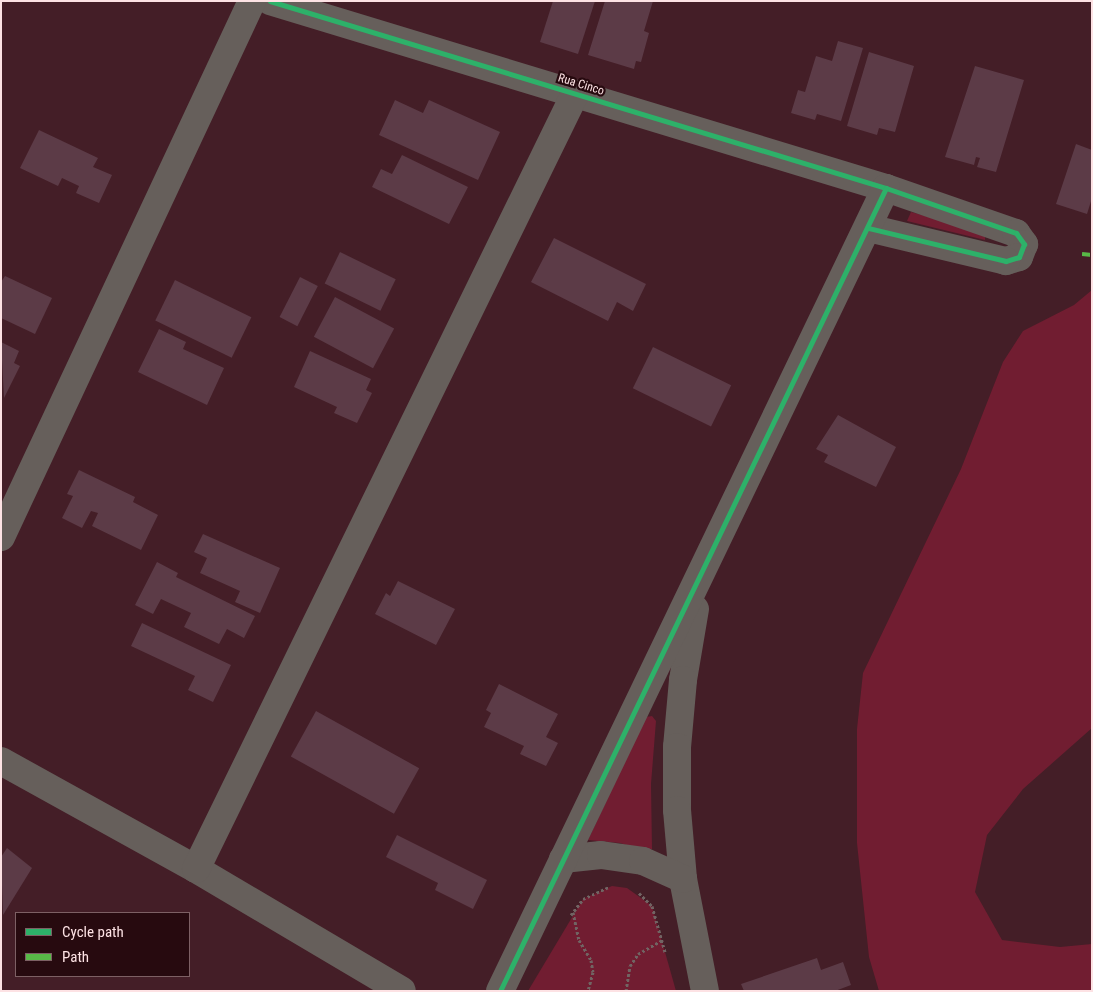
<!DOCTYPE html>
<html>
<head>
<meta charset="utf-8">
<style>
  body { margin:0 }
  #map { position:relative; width:1093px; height:992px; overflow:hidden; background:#441e27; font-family:"Roboto Condensed",sans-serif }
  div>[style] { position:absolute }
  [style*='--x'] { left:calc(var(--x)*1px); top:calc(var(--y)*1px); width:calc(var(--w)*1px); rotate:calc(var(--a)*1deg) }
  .green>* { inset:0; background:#711d31 }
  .building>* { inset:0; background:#5c3b47; transform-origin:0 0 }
  .path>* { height:3px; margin-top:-1.5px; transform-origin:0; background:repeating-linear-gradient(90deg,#716463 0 2.5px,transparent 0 5px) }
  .minor>* { height:28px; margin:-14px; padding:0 14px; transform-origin:14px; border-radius:14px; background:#665f5b }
  .quiet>* { height:4px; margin-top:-2px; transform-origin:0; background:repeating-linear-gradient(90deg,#58b947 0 8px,transparent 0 12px) }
  .cycleway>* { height:5px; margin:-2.5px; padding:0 2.5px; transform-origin:2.5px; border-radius:2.5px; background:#2db169 }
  span { translate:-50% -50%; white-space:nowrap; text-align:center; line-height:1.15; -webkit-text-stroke:4.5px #270a0f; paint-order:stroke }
  .street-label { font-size:12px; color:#fde2e4 }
  .frame { position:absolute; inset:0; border:2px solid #fde2e4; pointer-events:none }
  .legend { position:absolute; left:15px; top:912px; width:175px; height:65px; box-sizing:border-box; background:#270a0f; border:1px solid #7d6064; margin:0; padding:6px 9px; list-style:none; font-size:15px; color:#fde2e4 }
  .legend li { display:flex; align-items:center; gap:10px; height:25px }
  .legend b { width:25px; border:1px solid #7d6064 }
</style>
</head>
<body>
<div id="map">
  <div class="green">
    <div style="clip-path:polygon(911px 212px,985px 232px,985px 240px,907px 221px)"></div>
    <div style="clip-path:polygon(1092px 290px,1092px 728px,1023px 789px,987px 835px,975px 892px,1002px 940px,1060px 947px,1092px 944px,1092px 991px,879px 991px,869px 957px,857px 843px,857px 729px,863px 673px,961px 469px,1003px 362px,1023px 331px,1074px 305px)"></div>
    <div style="clip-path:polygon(652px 716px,656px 721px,651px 784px,652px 849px,645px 851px,620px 843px,588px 840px,646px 717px)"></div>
    <div style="clip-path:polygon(612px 886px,627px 888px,652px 906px,676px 991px,528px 991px,583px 899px)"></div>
  </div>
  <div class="building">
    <div style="clip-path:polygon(553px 1px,595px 1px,578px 54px,540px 42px)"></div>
    <div style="clip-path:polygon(605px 1px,653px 1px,644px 31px,649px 33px,641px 62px,636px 61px,634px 69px,588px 55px)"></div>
    <div style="clip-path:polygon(838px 41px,863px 48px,841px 121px,817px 114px,815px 120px,791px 113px,798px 90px,805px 92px,816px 56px,832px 61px)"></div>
    <div style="clip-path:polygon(869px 52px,914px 66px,895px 132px,879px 128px,877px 135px,847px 126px)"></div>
    <div style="clip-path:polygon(975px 66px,1024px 80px,996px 172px,977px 167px,980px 158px,976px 157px,974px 165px,945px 157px)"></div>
    <div style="clip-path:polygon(395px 100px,423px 113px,429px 100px,500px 132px,478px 180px,379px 135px)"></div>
    <div style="clip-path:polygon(39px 130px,98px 158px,93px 167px,112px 175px,99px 203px,76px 193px,79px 186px,62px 178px,58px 186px,20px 168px)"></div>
    <div style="clip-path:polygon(1076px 144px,1092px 150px,1092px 198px,1087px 214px,1056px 204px)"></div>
    <div style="clip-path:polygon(402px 155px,468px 187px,449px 224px,372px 187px,381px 169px,392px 174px)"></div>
    <div style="clip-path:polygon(554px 238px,646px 284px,633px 311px,617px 302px,608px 321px,531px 282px)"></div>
    <div style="left:340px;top:252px;width:62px;height:35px;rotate:26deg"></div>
    <div style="clip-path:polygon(5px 276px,52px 298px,35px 334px,1px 318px,1px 282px)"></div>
    <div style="left:300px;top:277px;width:20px;height:45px;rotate:27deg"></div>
    <div style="left:175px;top:280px;width:85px;height:45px;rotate:26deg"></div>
    <div style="left:335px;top:297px;width:67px;height:45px;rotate:28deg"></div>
    <div style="clip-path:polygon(159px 329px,186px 342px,183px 349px,224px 368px,207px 405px,138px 372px)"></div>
    <div style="clip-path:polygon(1px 342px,19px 351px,14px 363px,20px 366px,4px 398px)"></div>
    <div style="left:653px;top:347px;width:87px;height:46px;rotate:26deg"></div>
    <div style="clip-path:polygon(310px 351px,371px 379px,366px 390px,372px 393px,357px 423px,334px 413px,337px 407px,294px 387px)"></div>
    <div style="clip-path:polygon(838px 415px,896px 447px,876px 487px,824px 462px,828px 455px,816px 449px)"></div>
    <div style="clip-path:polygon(79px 470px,135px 497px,133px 502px,158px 515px,141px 550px,92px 526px,98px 513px,91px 511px,82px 528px,62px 518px,73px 496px,67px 494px)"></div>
    <div style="clip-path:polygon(203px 534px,280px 568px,260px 613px,235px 602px,240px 591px,200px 573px,207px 558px,194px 552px)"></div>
    <div style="clip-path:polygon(157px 562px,178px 573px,176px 577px,255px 616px,244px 638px,227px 629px,219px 644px,184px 627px,191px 613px,161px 599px,153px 614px,135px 605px)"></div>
    <div style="clip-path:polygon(398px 581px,455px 609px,436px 645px,375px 614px,386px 593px,390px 596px)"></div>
    <div style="clip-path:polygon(142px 623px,231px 665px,213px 702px,188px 690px,195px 676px,131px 646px)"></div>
    <div style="clip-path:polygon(499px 684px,558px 714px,546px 737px,558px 743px,546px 766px,520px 754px,524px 746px,484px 727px,491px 713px,486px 710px)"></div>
    <div style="left:316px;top:711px;width:118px;height:52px;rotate:29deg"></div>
    <div style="clip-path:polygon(397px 835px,487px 880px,473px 909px,435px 890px,438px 883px,386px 857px)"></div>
    <div style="clip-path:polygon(7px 848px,32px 868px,3px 915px,1px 857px)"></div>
    <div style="clip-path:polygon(817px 958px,821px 970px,843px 962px,851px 985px,835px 991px,744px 991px,741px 984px)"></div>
  </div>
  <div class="path">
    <div style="--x:639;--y:893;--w:18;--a:45"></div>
    <div style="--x:652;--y:906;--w:48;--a:74.2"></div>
    <div style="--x:573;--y:912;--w:29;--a:78"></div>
    <div style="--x:579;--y:940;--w:23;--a:59"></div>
    <div style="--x:591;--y:960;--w:12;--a:81"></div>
    <div style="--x:593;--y:972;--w:20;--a:105"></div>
    <div style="--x:571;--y:915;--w:20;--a:-53"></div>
    <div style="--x:583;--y:899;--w:29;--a:-25"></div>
    <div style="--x:626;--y:991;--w:25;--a:-81"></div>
    <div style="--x:630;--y:966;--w:14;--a:-56"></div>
    <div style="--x:638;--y:954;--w:28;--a:-30"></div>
  </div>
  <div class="minor">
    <div style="--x:270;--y:1;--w:644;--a:16.89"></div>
    <div style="--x:886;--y:188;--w:138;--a:19.1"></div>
    <div style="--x:1016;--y:233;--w:14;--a:54"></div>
    <div style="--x:1024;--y:244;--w:14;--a:111"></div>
    <div style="--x:1019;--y:257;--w:14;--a:163"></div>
    <div style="--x:1006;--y:261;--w:141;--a:-166.5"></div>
    <div style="--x:1;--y:537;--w:592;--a:-64.91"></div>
    <div style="--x:695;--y:609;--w:72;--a:99.6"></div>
    <div style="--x:683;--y:680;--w:67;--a:95.1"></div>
    <div style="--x:677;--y:747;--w:63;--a:90"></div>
    <div style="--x:677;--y:810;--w:69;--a:85"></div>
    <div style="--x:683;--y:879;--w:114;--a:78.9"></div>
    <div style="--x:1;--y:761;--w:223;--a:29"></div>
    <div style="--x:196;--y:869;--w:239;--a:30.6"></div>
    <div style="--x:563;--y:859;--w:38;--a:-6"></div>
    <div style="--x:601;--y:855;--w:42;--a:8.1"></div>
    <div style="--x:643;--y:861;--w:44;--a:24.2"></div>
    <div style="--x:196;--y:869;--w:863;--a:-63.94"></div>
    <div style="--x:500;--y:991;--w:891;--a:-64.33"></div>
  </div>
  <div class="quiet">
    <div style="--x:1082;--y:254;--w:10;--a:6"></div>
  </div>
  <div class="cycleway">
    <div style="--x:270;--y:1;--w:644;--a:16.89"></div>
    <div style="--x:886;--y:188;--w:138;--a:19.1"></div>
    <div style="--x:1016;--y:233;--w:14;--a:54"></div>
    <div style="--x:1024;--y:244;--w:14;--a:111"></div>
    <div style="--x:1019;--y:257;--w:14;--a:163"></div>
    <div style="--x:1006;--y:261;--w:141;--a:-166.5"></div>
    <div style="--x:500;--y:991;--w:891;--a:-64.33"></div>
  </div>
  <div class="street-label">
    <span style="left:581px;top:85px;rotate:17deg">Rua Cinco</span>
  </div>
  <div class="frame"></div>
  <ul class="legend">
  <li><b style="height:6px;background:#2db169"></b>Cycle path</li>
  <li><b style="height:6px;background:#58b947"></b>Path</li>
  </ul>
</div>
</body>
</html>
